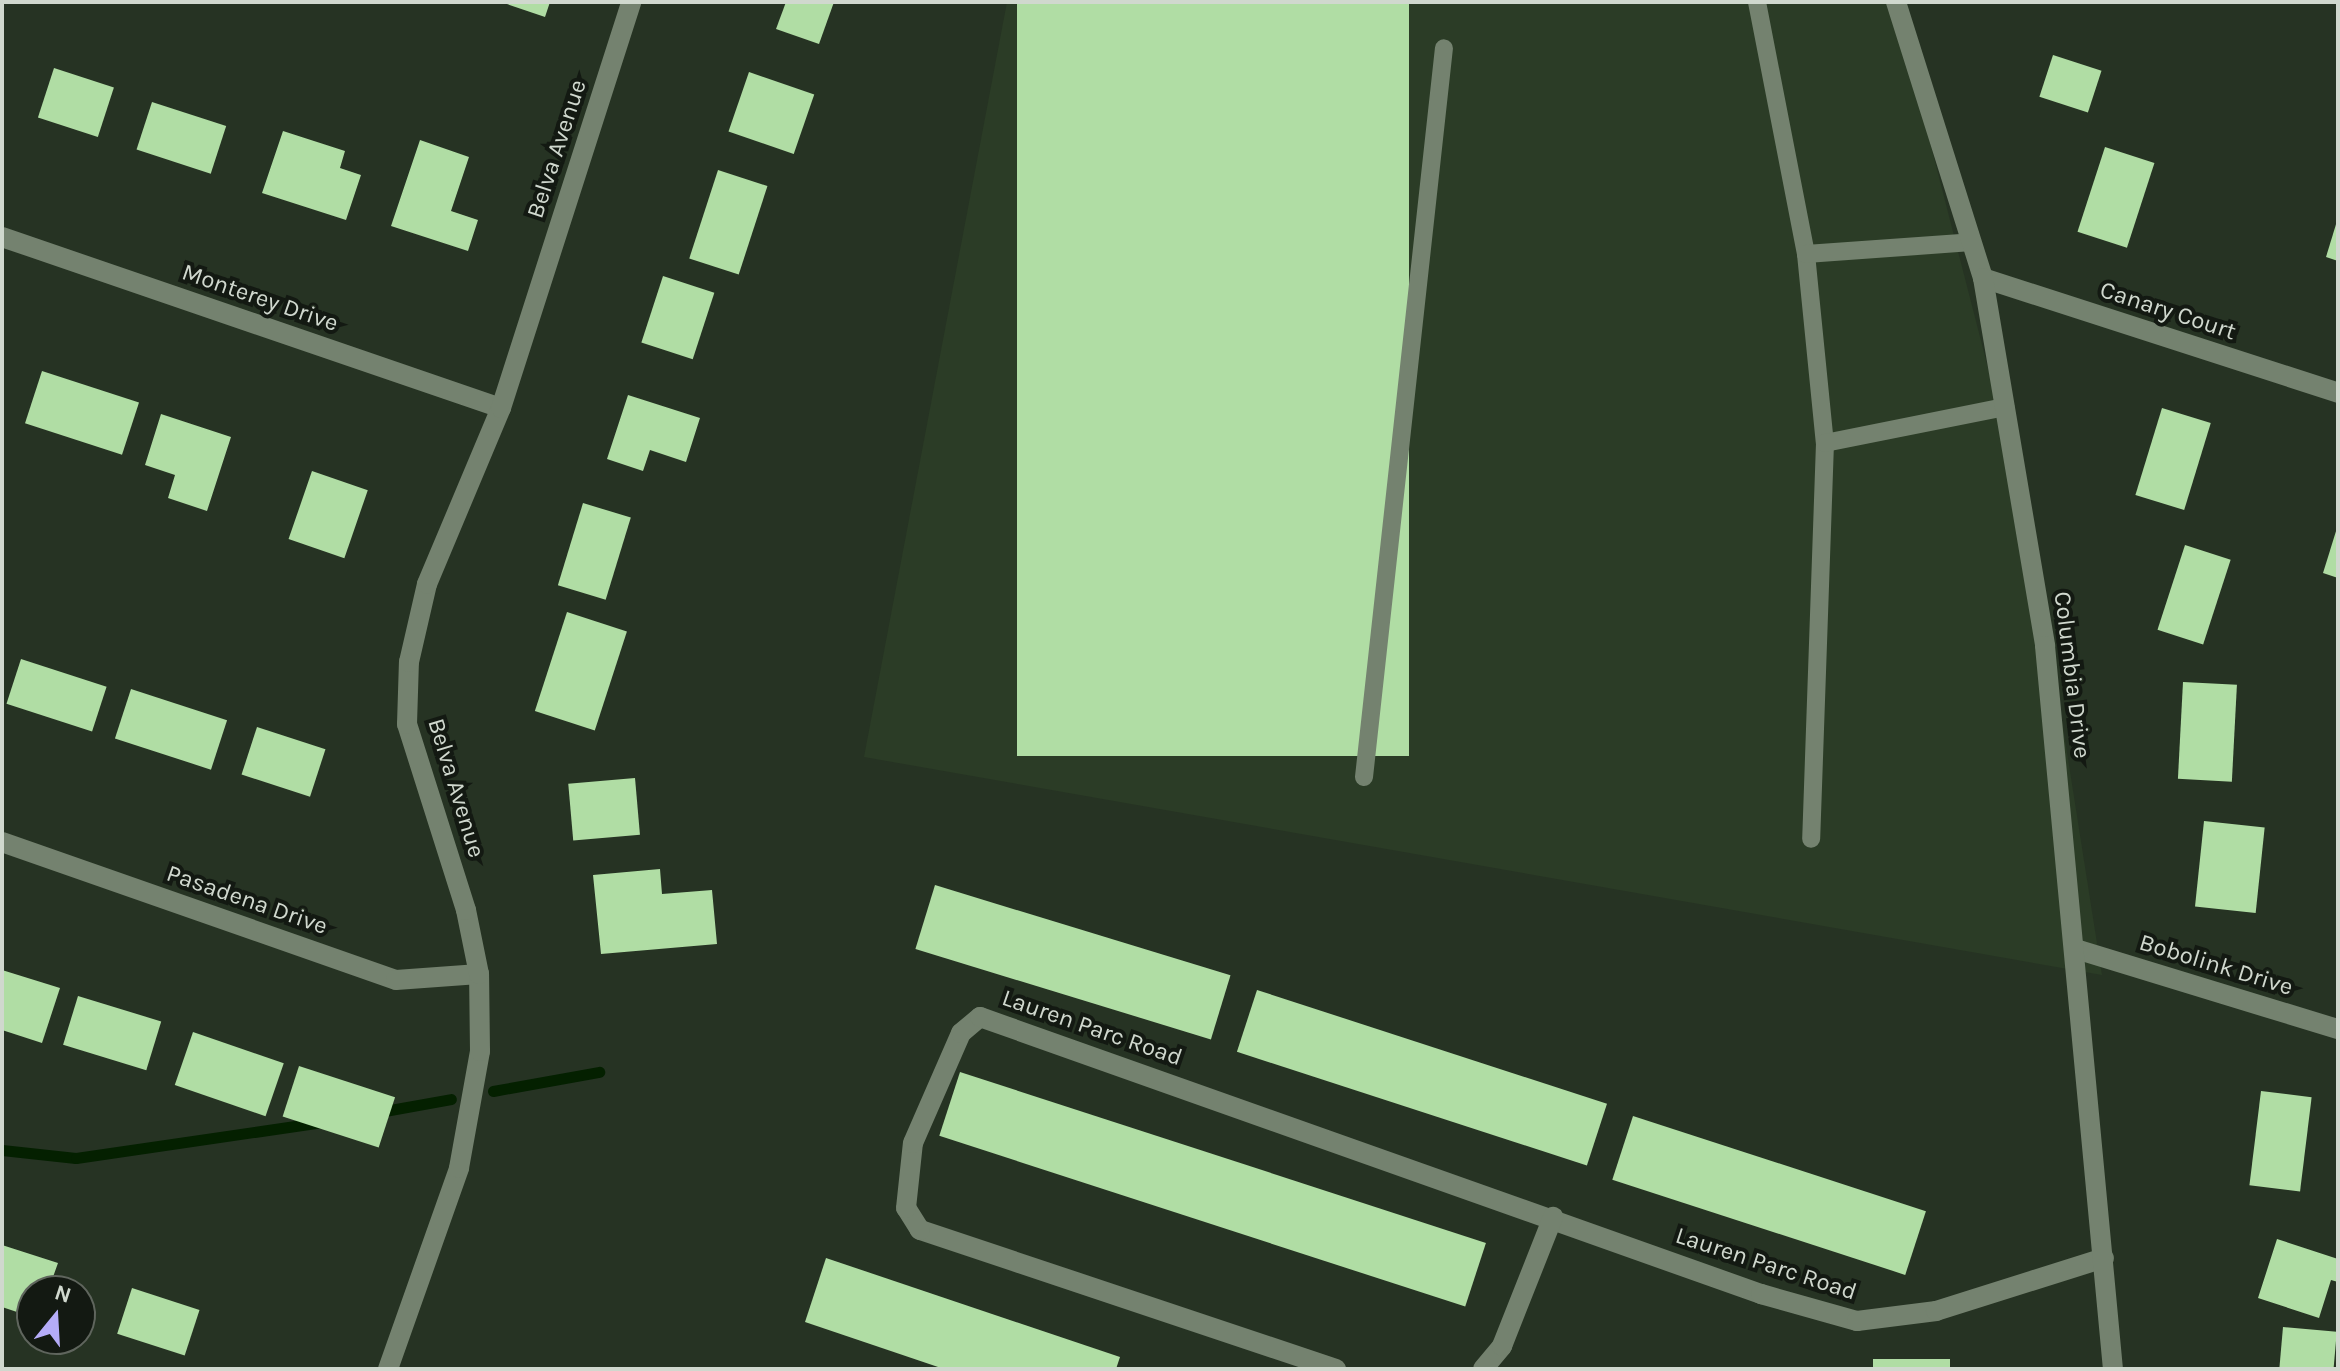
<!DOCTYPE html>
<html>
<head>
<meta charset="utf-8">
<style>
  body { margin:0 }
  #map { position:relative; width:2340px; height:1371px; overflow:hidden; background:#263323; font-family:Karla,sans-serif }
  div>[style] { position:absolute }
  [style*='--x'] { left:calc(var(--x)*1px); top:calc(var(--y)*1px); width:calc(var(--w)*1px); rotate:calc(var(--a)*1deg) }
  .built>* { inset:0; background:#2b3c26 }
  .stream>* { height:11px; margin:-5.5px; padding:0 5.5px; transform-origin:5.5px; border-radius:5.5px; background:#042000 }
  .building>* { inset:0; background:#b0dda4; transform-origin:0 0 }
  .lane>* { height:18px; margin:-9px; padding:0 9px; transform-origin:9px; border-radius:9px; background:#74826f }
  .street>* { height:20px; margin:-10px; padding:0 10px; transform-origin:10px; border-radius:10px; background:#74826f }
  .secondary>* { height:20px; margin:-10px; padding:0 10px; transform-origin:10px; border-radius:10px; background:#74826f }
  span { translate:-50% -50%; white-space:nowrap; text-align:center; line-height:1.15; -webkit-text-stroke:8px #131912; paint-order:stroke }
  .street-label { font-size:24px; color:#d0d8ce }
  .frame { position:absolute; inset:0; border:4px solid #d0d8ce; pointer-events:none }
  .north { position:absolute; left:16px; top:1275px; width:80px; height:80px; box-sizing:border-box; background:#131912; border:2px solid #5f655d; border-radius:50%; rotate:18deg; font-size:22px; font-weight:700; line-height:32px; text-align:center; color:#d0d8ce }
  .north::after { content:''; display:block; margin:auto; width:28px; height:36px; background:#b5acf8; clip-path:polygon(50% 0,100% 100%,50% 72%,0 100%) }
</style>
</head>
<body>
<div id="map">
  <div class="built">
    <div style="clip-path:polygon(1007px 2px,1894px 2px,2036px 555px,2102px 975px,864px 757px)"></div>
  </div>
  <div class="stream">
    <div style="--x:493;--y:1091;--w:108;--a:-10.2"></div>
    <div style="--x:379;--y:1112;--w:73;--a:-10.2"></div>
    <div style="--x:2;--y:1150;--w:74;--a:6.2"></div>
    <div style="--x:76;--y:1158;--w:249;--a:-8.3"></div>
  </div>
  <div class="building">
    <div style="clip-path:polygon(501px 2px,550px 2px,545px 17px)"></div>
    <div style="clip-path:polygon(786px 2px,834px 2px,819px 44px,776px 29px)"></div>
    <div style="left:1017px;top:2px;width:392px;height:754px"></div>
    <div style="left:2053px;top:55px;width:51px;height:44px;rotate:18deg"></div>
    <div style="left:54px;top:68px;width:63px;height:52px;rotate:18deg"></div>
    <div style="left:749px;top:72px;width:69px;height:63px;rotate:19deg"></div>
    <div style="left:152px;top:102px;width:78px;height:50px;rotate:18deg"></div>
    <div style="clip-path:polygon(283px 131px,345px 151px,340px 168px,361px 175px,346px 220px,262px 193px)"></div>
    <div style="clip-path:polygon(420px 140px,469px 157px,451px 211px,478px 220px,468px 251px,391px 226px)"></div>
    <div style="left:2105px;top:147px;width:52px;height:89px;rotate:18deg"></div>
    <div style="left:718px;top:170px;width:52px;height:93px;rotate:18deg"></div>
    <div style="clip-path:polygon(2337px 221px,2338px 221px,2338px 261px,2326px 257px)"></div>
    <div style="left:663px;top:276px;width:54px;height:70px;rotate:18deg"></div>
    <div style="left:42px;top:371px;width:102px;height:55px;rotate:18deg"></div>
    <div style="clip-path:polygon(628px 395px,700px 418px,686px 462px,650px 450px,643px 471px,607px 459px)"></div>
    <div style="left:2162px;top:408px;width:51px;height:91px;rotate:17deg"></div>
    <div style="clip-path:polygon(161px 414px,231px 437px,207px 511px,168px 498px,175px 475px,145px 465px)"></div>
    <div style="left:312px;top:471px;width:59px;height:72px;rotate:19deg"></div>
    <div style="left:583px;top:503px;width:50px;height:86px;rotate:17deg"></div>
    <div style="clip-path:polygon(2337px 528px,2338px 528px,2338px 578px,2323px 573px)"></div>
    <div style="left:2185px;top:545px;width:48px;height:89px;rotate:18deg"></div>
    <div style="left:567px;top:612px;width:63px;height:104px;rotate:18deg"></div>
    <div style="left:21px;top:659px;width:90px;height:47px;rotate:18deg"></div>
    <div style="left:2183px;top:682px;width:54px;height:97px;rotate:3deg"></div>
    <div style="left:131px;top:689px;width:101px;height:52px;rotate:18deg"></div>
    <div style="left:257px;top:727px;width:72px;height:50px;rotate:18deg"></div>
    <div style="left:635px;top:778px;width:57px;height:67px;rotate:85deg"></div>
    <div style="left:2204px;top:821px;width:61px;height:86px;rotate:6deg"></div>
    <div style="clip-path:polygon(660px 869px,662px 894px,712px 890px,717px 944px,601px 954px,593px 875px)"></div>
    <div style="left:935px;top:885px;width:309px;height:67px;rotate:17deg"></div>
    <div style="clip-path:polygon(2px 970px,60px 988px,42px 1043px,2px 1030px)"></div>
    <div style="left:1257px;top:990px;width:368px;height:65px;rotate:18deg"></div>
    <div style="left:78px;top:996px;width:87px;height:51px;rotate:17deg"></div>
    <div style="left:193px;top:1032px;width:96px;height:56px;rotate:19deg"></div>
    <div style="left:299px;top:1066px;width:101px;height:53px;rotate:18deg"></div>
    <div style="left:960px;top:1072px;width:553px;height:67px;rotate:18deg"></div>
    <div style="left:2261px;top:1091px;width:51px;height:95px;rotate:7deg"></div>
    <div style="left:1633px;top:1116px;width:308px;height:67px;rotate:18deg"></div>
    <div style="clip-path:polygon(2277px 1239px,2338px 1259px,2338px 1282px,2331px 1280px,2319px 1318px,2258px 1298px)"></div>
    <div style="clip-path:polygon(2px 1245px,58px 1263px,48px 1291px,32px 1291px,32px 1317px,2px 1307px)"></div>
    <div style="clip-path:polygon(826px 1258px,1120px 1357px,1116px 1369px,944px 1369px,805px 1322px)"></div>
    <div style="left:132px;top:1288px;width:71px;height:48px;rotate:18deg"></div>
    <div style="left:2283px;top:1327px;width:54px;height:42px;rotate:5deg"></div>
    <div style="left:1873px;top:1359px;width:77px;height:10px"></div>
  </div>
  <div class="lane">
    <div style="--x:1757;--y:2;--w:257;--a:79"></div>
    <div style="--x:1806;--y:254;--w:190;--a:84.3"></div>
    <div style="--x:1825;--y:443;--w:396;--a:92"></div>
    <div style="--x:1806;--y:254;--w:166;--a:-4.1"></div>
    <div style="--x:1825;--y:443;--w:184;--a:-11.3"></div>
    <div style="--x:1364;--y:777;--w:733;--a:-83.74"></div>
  </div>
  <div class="street">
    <div style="--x:2;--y:237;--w:527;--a:18.92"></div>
    <div style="--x:1983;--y:278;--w:373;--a:17.9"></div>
    <div style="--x:2;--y:842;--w:417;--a:19.3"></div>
    <div style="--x:396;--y:980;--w:83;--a:-4.1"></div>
    <div style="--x:2079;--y:950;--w:271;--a:17"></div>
    <div style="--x:388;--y:1369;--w:213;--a:-70.5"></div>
    <div style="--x:459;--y:1168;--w:119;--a:-79.8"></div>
    <div style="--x:480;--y:1051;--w:77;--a:-90.7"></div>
    <div style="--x:479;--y:974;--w:65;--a:-101.5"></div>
    <div style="--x:466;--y:910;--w:195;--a:-107.6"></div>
    <div style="--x:407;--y:724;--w:62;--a:-88.2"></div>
    <div style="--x:409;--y:662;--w:80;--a:-77"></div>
    <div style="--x:427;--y:584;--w:191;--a:-67.2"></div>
    <div style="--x:501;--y:408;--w:426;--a:-72.2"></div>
    <div style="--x:1336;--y:1369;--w:439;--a:-161.5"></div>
    <div style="--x:920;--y:1230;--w:26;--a:-122"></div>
    <div style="--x:906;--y:1208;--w:65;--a:-83.9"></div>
    <div style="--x:913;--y:1143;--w:120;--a:-66.4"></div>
    <div style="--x:961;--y:1033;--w:25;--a:-40"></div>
    <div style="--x:980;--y:1017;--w:829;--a:19.53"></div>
    <div style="--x:1761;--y:1294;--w:100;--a:15.7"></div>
    <div style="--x:1857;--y:1321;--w:80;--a:-7.2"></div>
    <div style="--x:1936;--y:1311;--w:176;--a:-17.5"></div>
    <div style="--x:1483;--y:1369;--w:30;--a:-50"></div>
    <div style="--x:1502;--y:1346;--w:139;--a:-68.4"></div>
  </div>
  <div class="secondary">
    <div style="--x:1896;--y:2;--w:289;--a:72.5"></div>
    <div style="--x:1983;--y:278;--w:373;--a:80.4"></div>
    <div style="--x:2045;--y:646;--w:726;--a:84.63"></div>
  </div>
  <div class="street-label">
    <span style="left:557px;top:149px;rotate:-72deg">Belva Avenue</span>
    <span style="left:260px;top:298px;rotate:19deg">Monterey Drive</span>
    <span style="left:2168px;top:311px;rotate:18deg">Canary Court</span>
    <span style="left:2072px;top:675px;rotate:83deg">Columbia Drive</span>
    <span style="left:456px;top:788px;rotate:73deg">Belva Avenue</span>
    <span style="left:247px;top:900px;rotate:19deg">Pasadena Drive</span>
    <span style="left:2216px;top:965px;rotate:17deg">Bobolink Drive</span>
    <span style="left:1092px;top:1028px;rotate:19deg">Lauren Parc Road</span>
    <span style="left:1766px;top:1264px;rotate:18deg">Lauren Parc Road</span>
  </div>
  <div class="frame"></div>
  <div class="north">N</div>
</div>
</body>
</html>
